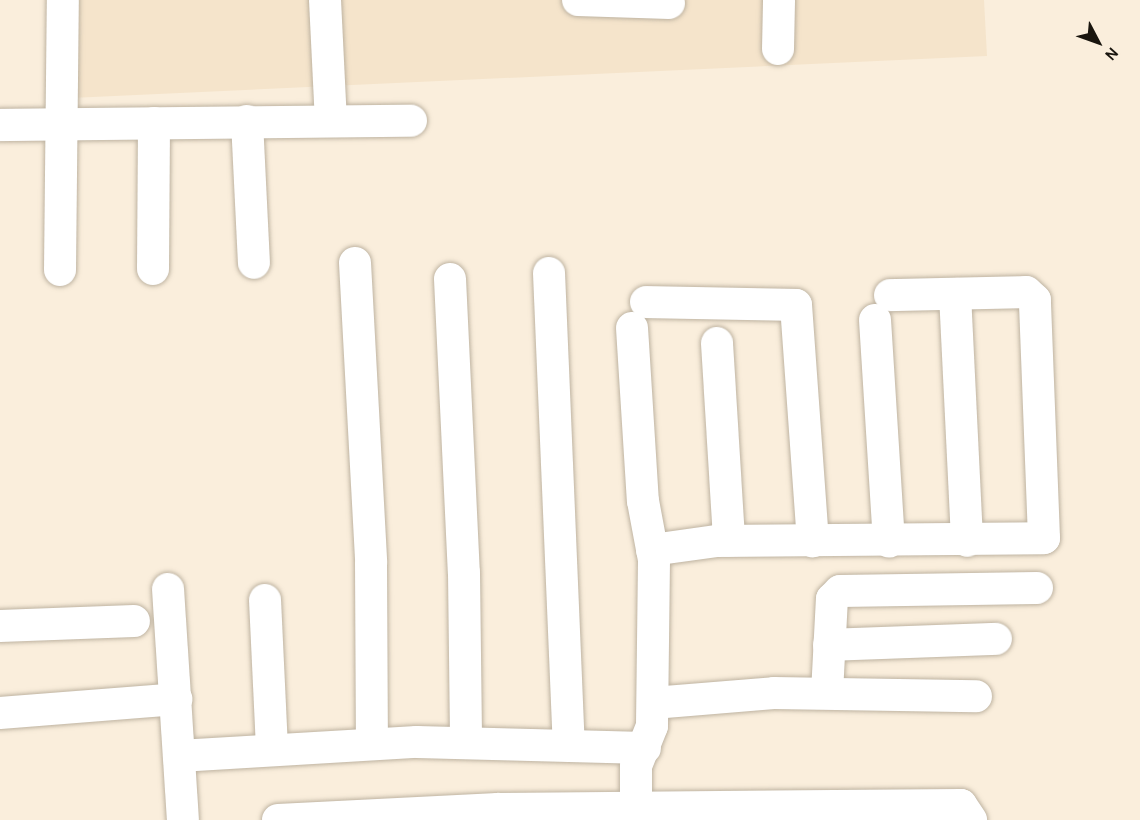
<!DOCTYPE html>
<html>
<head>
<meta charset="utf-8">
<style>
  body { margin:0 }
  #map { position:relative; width:1140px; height:820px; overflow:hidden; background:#faeedc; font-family:Karla,sans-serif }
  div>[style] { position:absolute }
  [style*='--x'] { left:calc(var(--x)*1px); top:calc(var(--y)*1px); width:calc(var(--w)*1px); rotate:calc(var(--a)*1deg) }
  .built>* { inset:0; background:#f5e4cb }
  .roads { filter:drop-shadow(0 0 2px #beb3a1) drop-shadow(0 0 2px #beb3a1) }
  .minor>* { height:32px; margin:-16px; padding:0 16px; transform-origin:16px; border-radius:16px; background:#fff }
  span { translate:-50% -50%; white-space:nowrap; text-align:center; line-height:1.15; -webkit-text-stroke:4.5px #faeedc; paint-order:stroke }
  .north { position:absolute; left:1068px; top:12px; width:60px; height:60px; -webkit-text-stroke:4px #faeedc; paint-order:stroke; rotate:131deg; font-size:16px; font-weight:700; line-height:24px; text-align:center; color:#19150e }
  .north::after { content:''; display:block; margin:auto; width:21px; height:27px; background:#19150e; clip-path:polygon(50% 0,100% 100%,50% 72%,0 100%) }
</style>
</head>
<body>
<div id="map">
  <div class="built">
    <div style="clip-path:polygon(66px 0,984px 0,987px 56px,71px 98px)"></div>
  </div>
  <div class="roads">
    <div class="minor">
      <div style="--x:325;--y:0;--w:121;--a:87.2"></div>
      <div style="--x:578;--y:0;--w:91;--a:1.9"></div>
      <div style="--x:778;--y:49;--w:49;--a:-88.8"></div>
      <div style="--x:247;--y:121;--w:142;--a:87.2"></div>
      <div style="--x:0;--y:125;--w:411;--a:-0.6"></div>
      <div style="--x:355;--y:263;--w:300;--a:86.9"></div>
      <div style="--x:371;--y:563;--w:181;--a:89.7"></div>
      <div style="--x:153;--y:269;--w:146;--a:-89.6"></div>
      <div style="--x:60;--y:270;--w:270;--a:-89.4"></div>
      <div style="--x:549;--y:273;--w:473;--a:87.6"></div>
      <div style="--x:450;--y:279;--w:294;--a:87.3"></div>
      <div style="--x:464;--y:573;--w:170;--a:89.3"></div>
      <div style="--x:955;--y:294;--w:247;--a:87.2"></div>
      <div style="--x:646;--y:302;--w:150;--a:1.1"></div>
      <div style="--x:796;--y:305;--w:237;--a:85.9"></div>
      <div style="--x:875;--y:320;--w:222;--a:86.4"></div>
      <div style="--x:632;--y:328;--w:173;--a:86.4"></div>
      <div style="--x:643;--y:501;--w:60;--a:79.4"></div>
      <div style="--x:654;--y:560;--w:166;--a:90.7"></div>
      <div style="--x:652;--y:726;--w:43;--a:111.8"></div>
      <div style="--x:636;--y:766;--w:54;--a:90"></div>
      <div style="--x:717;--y:343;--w:198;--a:86.5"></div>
      <div style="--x:652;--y:550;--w:66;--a:-7.9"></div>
      <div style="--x:717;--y:541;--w:327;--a:-0.5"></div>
      <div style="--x:1044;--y:538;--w:238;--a:-92.2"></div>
      <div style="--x:1035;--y:300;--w:12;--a:-138"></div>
      <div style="--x:1026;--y:292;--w:136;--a:178.7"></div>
      <div style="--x:168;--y:589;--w:231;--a:86.3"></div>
      <div style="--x:265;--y:600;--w:149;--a:87.3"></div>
      <div style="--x:0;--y:626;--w:134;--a:-2.1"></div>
      <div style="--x:829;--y:645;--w:167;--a:-2.1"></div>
      <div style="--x:827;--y:693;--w:94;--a:-87"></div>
      <div style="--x:832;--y:599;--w:11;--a:-45"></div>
      <div style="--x:840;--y:591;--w:197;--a:-0.9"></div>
      <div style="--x:653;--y:703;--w:121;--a:-4.7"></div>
      <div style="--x:774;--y:693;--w:202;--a:0.9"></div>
      <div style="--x:0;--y:713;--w:177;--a:-4.5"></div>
      <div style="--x:179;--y:756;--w:238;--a:-3.4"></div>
      <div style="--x:417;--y:742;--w:228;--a:1.5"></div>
      <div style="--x:278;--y:820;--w:220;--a:-2.9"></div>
      <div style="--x:498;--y:809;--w:463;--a:-0.5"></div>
      <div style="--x:961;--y:805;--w:18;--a:56"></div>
    </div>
  </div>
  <div class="north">N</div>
</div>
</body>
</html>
